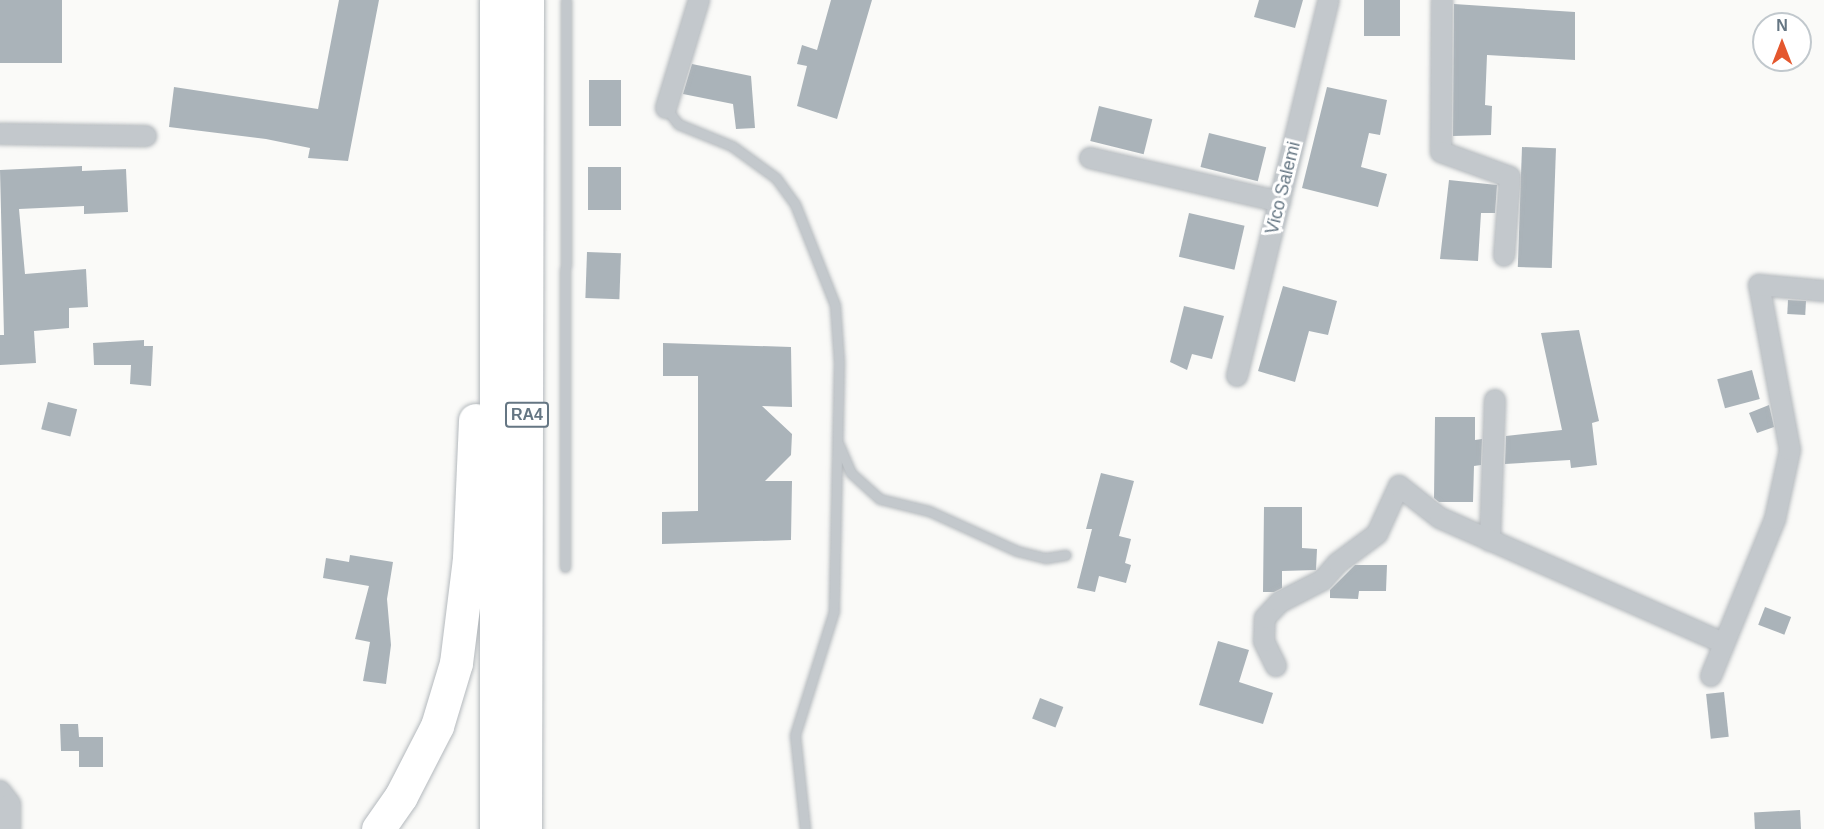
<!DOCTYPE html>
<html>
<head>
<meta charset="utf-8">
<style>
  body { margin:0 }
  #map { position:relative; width:1824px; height:829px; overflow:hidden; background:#fafaf8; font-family:Helvetica,sans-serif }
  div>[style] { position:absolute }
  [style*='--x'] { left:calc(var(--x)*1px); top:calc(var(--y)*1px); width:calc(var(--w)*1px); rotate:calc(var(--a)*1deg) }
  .building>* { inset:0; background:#aab3b9; transform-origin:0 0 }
  .roads { filter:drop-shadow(0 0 2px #b4b9bd) drop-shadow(0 0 2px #b4b9bd) }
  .lane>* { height:9px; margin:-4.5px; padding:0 4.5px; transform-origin:4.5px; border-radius:4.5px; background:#c3c8cc }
  .street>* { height:20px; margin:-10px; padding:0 10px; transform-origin:10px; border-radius:10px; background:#c3c8cc }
  .highway>* { height:33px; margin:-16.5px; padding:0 16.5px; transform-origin:16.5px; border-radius:16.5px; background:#fff }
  span { translate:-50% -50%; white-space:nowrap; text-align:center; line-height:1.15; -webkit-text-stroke:6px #fff; paint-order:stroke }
  .shield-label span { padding:2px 4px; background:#fff; border:2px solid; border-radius:4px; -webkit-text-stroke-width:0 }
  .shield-label { font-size:16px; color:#657683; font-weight:700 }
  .street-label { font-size:18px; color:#657683 }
  .north { position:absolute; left:1752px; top:12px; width:60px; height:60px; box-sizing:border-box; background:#fff; border:2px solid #c1c8cd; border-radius:50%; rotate:0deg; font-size:16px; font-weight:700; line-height:24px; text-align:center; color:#657683 }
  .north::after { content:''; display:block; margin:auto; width:21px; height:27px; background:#e4572e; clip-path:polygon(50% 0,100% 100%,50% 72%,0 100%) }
</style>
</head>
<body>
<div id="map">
  <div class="building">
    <div style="left:0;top:0;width:62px;height:63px"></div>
    <div style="clip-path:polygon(339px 0,379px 0,348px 161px,308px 158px,310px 148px,266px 139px,169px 127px,174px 87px,318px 109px)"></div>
    <div style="clip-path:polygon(831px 0,872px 0,837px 119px,797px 106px,807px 66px,797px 64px,802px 45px,817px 50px)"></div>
    <div style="clip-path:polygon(1259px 0,1303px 0,1295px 28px,1254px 17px)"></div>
    <div style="left:1364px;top:0;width:36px;height:36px"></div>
    <div style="clip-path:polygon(1454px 4px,1575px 12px,1575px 60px,1487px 55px,1485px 105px,1492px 106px,1491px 135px,1453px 136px)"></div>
    <div style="clip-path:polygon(692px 64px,751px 76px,755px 128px,736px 129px,733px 104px,683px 94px)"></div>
    <div style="left:589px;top:80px;width:32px;height:46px"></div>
    <div style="clip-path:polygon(1327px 87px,1387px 100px,1380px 135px,1369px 133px,1361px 167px,1387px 174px,1378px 207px,1302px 188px)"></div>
    <div style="left:1099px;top:106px;width:55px;height:36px;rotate:14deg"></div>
    <div style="left:1209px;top:133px;width:59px;height:35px;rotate:14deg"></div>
    <div style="left:1522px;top:147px;width:34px;height:120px;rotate:2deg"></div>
    <div style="clip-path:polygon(82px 166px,82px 171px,126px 169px,128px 212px,84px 214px,84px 206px,19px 209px,25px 274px,86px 269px,88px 307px,69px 308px,69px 328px,34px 331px,36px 363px,0 365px,0 335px,4px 335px,0 170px)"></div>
    <div style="left:588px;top:167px;width:33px;height:43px"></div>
    <div style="clip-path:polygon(1449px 180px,1497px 185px,1495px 213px,1481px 213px,1478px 261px,1440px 259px)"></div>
    <div style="left:1189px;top:213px;width:57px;height:45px;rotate:13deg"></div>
    <div style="left:587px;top:252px;width:34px;height:46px;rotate:2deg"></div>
    <div style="clip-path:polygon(1283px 286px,1337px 301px,1328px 335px,1309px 331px,1295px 382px,1258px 371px)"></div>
    <div style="left:1788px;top:300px;width:18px;height:14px;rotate:3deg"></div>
    <div style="clip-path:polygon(1184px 306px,1224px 316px,1212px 359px,1192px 354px,1187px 370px,1170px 362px)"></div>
    <div style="clip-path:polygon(1579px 330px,1599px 421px,1592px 423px,1597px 465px,1571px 468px,1570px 460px,1505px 464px,1506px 436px,1562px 430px,1541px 333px)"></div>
    <div style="clip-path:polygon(144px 340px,144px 346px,153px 346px,151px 386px,130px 384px,131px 365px,94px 365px,93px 343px)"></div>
    <div style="clip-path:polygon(663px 343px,791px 347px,792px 407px,762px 406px,792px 434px,791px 455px,765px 481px,792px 481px,791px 540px,662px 544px,662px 512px,698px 511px,698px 376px,663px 376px)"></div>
    <div style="left:1752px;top:370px;width:30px;height:36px;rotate:75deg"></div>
    <div style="left:48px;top:402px;width:30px;height:28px;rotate:14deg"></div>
    <div style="clip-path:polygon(1769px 405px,1774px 427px,1757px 433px,1749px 413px)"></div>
    <div style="clip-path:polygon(1435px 417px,1475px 417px,1475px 440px,1482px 439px,1481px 465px,1474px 466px,1473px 502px,1439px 502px,1434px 498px)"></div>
    <div style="clip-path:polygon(1101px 473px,1134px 481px,1119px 536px,1131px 539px,1125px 563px,1131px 565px,1126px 583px,1099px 576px,1095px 592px,1077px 588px,1092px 529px,1086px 529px)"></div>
    <div style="clip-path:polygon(1264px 507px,1302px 507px,1302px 548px,1317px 549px,1316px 570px,1282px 571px,1282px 588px,1274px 592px,1263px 592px)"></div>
    <div style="clip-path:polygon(350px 555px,393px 562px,387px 599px,391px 645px,386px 684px,363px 681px,370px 642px,355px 639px,369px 586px,323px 578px,326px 558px,349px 562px)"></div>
    <div style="clip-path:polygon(1355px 565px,1387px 565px,1386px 591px,1359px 591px,1358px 599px,1330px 598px,1330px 590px)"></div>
    <div style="left:1765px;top:607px;width:28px;height:19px;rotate:21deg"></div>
    <div style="clip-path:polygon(1218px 641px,1249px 650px,1239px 682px,1273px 693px,1263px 724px,1199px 705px)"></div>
    <div style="left:1724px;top:692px;width:45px;height:18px;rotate:84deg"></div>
    <div style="left:1040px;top:698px;width:25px;height:22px;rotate:21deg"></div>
    <div style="clip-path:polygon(60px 724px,78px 724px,79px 737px,103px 737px,103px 767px,79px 767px,79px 751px,61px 751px)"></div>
    <div style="left:1800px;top:810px;width:19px;height:46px;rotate:87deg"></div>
  </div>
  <div class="roads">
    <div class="lane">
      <div style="--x:666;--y:108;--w:20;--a:53"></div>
      <div style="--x:678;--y:124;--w:58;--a:22.2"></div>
      <div style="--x:732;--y:146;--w:54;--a:36"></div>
      <div style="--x:776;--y:178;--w:32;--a:54"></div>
      <div style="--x:795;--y:204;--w:109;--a:68.4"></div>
      <div style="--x:835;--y:305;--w:57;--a:86"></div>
      <div style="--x:839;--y:362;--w:249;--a:91.2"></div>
      <div style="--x:834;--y:611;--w:130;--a:107.5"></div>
      <div style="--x:795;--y:735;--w:95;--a:83.9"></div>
      <div style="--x:839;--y:445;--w:30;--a:67"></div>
      <div style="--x:851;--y:473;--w:39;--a:42"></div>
      <div style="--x:880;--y:499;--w:50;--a:13.8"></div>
      <div style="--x:929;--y:511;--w:97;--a:24.4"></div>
      <div style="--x:1017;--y:551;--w:30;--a:14"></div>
      <div style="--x:1046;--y:558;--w:20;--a:-9"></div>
      <div style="--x:565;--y:567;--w:567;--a:-89.9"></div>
    </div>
    <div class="street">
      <div style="--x:1442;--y:0;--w:152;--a:90.4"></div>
      <div style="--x:1441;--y:152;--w:73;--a:19.9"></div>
      <div style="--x:1510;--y:177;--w:79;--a:94.3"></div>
      <div style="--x:666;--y:108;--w:113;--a:-73"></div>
      <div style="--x:0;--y:134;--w:146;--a:0.8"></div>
      <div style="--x:1090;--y:158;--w:195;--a:13"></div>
      <div style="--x:1237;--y:376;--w:387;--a:-76.3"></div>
      <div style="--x:1490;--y:541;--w:141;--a:-88"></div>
      <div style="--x:1276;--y:666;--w:28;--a:-116"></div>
      <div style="--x:1264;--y:641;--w:23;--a:-88"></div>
      <div style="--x:1265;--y:618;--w:22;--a:-47"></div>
      <div style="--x:1280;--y:602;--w:48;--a:-27.1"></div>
      <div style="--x:1323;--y:580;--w:23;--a:-49"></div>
      <div style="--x:1338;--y:563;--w:49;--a:-36.6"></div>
      <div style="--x:1377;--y:534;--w:53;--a:-65.4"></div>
      <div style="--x:1399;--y:486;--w:52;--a:38"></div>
      <div style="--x:1440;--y:518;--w:310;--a:23.8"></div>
      <div style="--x:1711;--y:676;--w:170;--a:-67.8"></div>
      <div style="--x:1775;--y:519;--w:71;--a:-77.7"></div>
      <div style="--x:1790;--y:450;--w:168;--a:-100.6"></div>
      <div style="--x:1759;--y:285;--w:65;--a:5.3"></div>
      <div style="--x:0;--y:791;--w:16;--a:52"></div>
      <div style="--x:10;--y:804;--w:25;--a:90"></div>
    </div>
    <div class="highway">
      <div style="--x:378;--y:829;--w:40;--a:-55.1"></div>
      <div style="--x:401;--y:796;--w:79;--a:-62.8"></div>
      <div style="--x:437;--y:726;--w:66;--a:-73.2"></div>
      <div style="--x:456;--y:663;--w:106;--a:-82.9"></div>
      <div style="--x:469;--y:558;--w:138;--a:-87.5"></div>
      <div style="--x:496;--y:829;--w:829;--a:-90"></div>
      <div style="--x:525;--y:829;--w:829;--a:-89.86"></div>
    </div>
  </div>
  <div class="shield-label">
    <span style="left:527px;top:415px">RA4</span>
  </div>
  <div class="street-label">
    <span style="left:1283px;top:188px;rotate:-76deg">Vico Salemi</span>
  </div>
  <div class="north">N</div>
</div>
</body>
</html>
